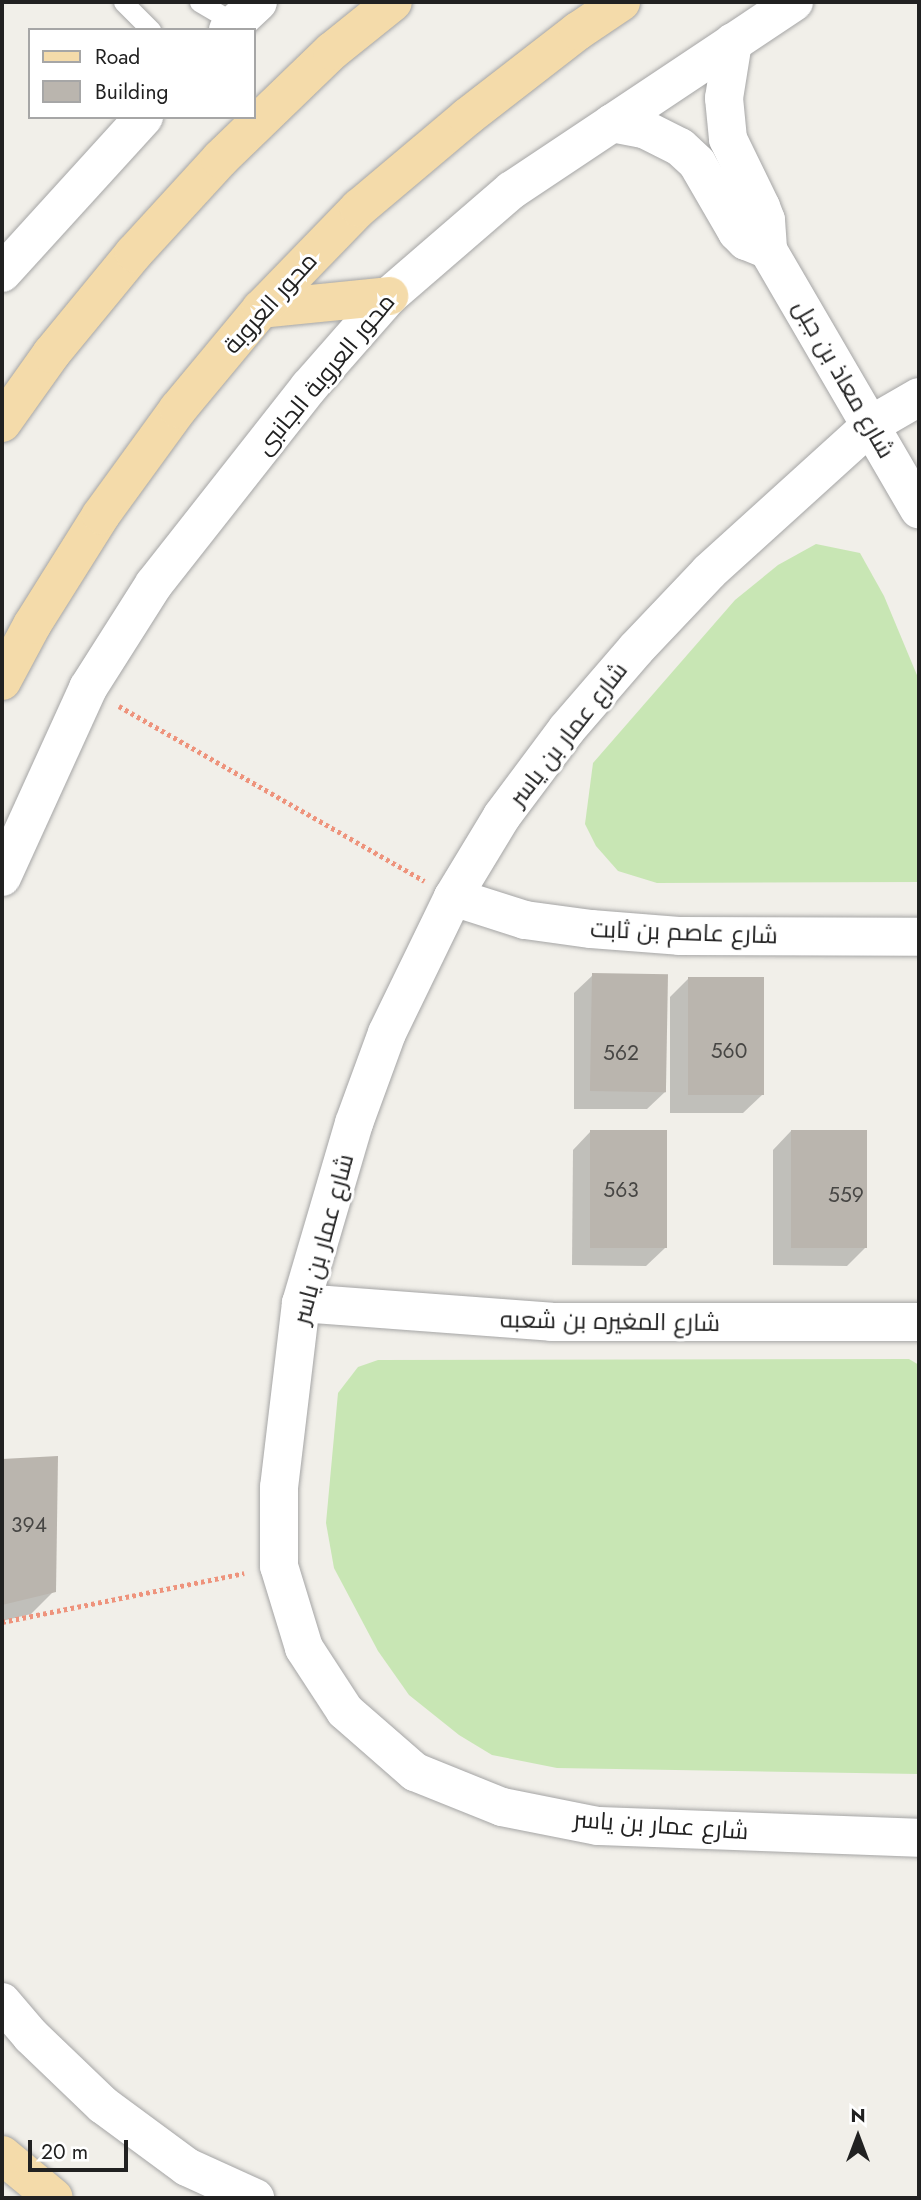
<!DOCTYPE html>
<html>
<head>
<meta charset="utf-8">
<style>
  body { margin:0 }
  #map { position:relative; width:921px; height:2200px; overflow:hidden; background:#f1efe9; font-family:Jost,Cairo,sans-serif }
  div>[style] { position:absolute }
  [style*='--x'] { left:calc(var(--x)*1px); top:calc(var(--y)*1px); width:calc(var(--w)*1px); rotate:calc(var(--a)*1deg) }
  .grass>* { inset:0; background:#c8e6b4 }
  .shadow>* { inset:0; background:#0003 }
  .building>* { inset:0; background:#bab5ae; transform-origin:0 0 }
  .path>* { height:4.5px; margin-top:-2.25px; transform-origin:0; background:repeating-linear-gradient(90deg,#ee937c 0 3.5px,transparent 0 7px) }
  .roads { filter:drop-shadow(0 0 2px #a5a5a5) drop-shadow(0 0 2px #a5a5a5) }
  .service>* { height:19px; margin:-9.5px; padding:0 9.5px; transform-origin:9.5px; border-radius:9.5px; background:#fff }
  .minor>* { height:38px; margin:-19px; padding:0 19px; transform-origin:19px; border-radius:19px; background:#fff }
  .tertiary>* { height:38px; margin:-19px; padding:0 19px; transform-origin:19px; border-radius:19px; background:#fff }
  .primary>* { height:38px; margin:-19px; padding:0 19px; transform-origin:19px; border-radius:19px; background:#f4dbaa }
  span { translate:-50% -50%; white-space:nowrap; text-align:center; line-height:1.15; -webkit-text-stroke:6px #fff; paint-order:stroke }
  .number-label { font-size:21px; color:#474644 }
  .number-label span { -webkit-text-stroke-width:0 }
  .street-label { font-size:24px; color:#212121 }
  .frame { position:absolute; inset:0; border:4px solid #212121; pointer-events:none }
  .legend { position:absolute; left:28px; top:28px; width:228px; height:91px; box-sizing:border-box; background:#fff; border:2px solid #a6a6a6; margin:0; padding:9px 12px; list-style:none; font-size:21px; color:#212121 }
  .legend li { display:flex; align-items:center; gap:14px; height:35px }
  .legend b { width:35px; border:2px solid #a6a6a6 }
  .north { position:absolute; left:823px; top:2102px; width:70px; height:70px; -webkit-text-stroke:5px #fff; paint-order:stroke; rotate:0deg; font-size:19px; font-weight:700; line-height:28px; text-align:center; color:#212121 }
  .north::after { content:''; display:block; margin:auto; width:24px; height:32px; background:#212121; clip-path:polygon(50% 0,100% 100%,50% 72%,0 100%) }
  .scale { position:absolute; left:28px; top:2140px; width:100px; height:32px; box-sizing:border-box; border:4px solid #212121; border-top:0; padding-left:9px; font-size:21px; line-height:24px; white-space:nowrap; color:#212121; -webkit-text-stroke:5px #fff; paint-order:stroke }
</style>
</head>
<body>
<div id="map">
  <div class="grass">
    <div style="clip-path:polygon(816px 544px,860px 553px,884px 596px,919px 680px,919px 882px,657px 883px,618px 871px,596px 846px,585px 824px,593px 763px,735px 600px,778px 565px)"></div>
    <div style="clip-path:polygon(909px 1359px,919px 1365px,919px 1774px,557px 1768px,492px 1755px,459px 1735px,409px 1695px,378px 1651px,334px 1568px,326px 1523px,338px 1393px,358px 1367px,378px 1360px)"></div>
  </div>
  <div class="shadow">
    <div style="clip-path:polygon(593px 975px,666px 1091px,647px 1109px,574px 1109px,574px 993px)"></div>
    <div style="clip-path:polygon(689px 978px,762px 1095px,743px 1113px,670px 1113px,670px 997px)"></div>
    <div style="clip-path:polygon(591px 1131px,665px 1248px,646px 1266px,572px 1265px,573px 1150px)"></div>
    <div style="clip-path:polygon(791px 1131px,865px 1248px,847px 1266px,773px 1265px,773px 1150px)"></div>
    <div style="clip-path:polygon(56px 1458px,54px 1591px,31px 1614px,2px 1621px,2px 1460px)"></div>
  </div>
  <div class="building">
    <div style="left:592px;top:973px;width:76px;height:118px;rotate:1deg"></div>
    <div style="left:688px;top:977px;width:76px;height:118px"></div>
    <div style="left:590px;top:1130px;width:77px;height:118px"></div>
    <div style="left:791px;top:1130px;width:76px;height:118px"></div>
    <div style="clip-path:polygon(58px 1456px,56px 1592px,2px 1605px,2px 1459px)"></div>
  </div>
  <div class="path">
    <div style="--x:119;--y:706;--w:352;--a:29.8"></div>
    <div style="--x:2;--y:1622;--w:247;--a:-11.4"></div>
  </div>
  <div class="roads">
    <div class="service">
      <div style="--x:123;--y:2;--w:40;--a:45"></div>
      <div style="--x:199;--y:2;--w:42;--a:30.3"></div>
    </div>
    <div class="minor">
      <div style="--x:733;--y:42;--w:57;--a:99.1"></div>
      <div style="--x:724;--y:98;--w:41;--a:84.4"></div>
      <div style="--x:728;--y:139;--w:76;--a:64.1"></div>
      <div style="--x:761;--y:207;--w:14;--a:69"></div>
      <div style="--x:766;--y:220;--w:30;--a:86"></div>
      <div style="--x:768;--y:250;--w:300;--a:59.8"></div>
      <div style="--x:612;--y:123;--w:33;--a:11"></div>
      <div style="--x:644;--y:129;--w:40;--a:26.6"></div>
      <div style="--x:680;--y:147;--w:23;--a:43"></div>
      <div style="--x:697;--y:163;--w:80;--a:59.9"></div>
      <div style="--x:737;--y:232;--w:13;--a:45"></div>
      <div style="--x:746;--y:241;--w:24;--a:22"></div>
      <div style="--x:919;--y:397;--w:54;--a:150.1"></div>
      <div style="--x:872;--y:424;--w:220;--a:137.8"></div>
      <div style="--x:709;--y:572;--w:106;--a:133.5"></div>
      <div style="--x:636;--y:649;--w:106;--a:130.8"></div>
      <div style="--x:567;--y:729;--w:109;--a:126.8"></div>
      <div style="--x:502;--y:816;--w:95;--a:121.2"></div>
      <div style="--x:453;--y:897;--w:151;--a:115.9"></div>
      <div style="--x:387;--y:1033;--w:96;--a:110.1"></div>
      <div style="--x:354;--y:1123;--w:188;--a:106.4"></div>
      <div style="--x:301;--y:1303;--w:185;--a:96.8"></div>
      <div style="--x:279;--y:1487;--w:79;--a:90"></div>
      <div style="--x:279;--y:1566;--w:86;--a:73"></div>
      <div style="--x:304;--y:1648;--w:75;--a:56.9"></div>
      <div style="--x:345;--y:1711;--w:93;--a:41.1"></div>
      <div style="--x:415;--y:1772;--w:94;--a:21.9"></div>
      <div style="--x:502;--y:1807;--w:98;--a:11.2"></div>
      <div style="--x:598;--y:1826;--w:321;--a:2.1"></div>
      <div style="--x:2;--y:877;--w:208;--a:-65.5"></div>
      <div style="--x:88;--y:688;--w:123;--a:-57.6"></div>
      <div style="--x:154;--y:584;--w:251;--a:-51.8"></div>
      <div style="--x:309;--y:387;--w:121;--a:-48.7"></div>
      <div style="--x:389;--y:296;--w:162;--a:-40.8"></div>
      <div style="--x:512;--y:190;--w:339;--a:-33.7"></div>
      <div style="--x:453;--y:897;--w:76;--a:17.7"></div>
      <div style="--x:525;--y:920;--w:67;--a:7.8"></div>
      <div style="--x:591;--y:929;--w:88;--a:4.5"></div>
      <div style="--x:679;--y:936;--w:240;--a:0.2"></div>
      <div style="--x:301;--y:1303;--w:251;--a:4.3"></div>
      <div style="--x:551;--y:1322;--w:368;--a:0"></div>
      <div style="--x:2;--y:2002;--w:45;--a:49.5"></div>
      <div style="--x:31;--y:2036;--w:100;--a:43.8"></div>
      <div style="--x:103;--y:2105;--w:104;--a:36.4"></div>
      <div style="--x:187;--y:2167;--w:75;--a:24.5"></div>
    </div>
    <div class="tertiary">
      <div style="--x:228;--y:30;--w:41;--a:-43"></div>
      <div style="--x:2;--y:273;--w:211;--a:-47.7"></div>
    </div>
    <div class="primary">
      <div style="--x:261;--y:309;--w:129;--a:-5.8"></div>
      <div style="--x:2;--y:423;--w:85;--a:-54.6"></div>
      <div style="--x:51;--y:354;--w:131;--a:-50.6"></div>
      <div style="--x:134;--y:253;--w:127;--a:-47.5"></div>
      <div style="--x:220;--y:159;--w:156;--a:-44"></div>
      <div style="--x:332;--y:51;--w:78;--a:-38.8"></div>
      <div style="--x:2;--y:681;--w:64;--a:-61.8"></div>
      <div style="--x:32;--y:625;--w:130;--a:-57.9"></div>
      <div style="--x:101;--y:515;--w:131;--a:-54"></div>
      <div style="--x:178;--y:409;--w:130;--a:-50.3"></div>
      <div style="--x:261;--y:309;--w:141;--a:-45.9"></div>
      <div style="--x:359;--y:208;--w:141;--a:-40.1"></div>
      <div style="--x:467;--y:117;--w:140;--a:-37.8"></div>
      <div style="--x:578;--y:31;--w:52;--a:-34"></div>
      <div style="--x:2;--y:2155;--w:67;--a:39.6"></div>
    </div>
  </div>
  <div class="number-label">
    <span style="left:729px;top:1051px">560</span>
    <span style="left:621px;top:1053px">562</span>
    <span style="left:621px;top:1190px">563</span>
    <span style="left:846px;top:1195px">559</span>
    <span style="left:29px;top:1525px">394</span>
  </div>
  <div class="street-label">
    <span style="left:270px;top:303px;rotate:-48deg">محور العروبة</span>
    <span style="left:325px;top:374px;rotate:-50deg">محور العروبة الجانبى</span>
    <span style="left:844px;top:379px;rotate:60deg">شارع معاذ بن جبل</span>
    <span style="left:568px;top:734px;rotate:-52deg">شارع عمار بن ياسر</span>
    <span style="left:684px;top:932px;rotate:2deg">شارع عاصم بن ثابت</span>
    <span style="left:323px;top:1239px;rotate:-75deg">شارع عمار بن ياسر</span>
    <span style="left:610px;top:1321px;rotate:1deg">شارع المغيره بن شعبه</span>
    <span style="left:661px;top:1825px;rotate:4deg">شارع عمار بن ياسر</span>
  </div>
  <div class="frame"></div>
  <ul class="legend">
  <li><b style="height:9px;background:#f4dbaa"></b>Road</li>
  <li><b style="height:19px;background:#bab5ae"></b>Building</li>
  </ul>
  <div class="north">N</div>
  <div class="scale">20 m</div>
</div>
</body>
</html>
